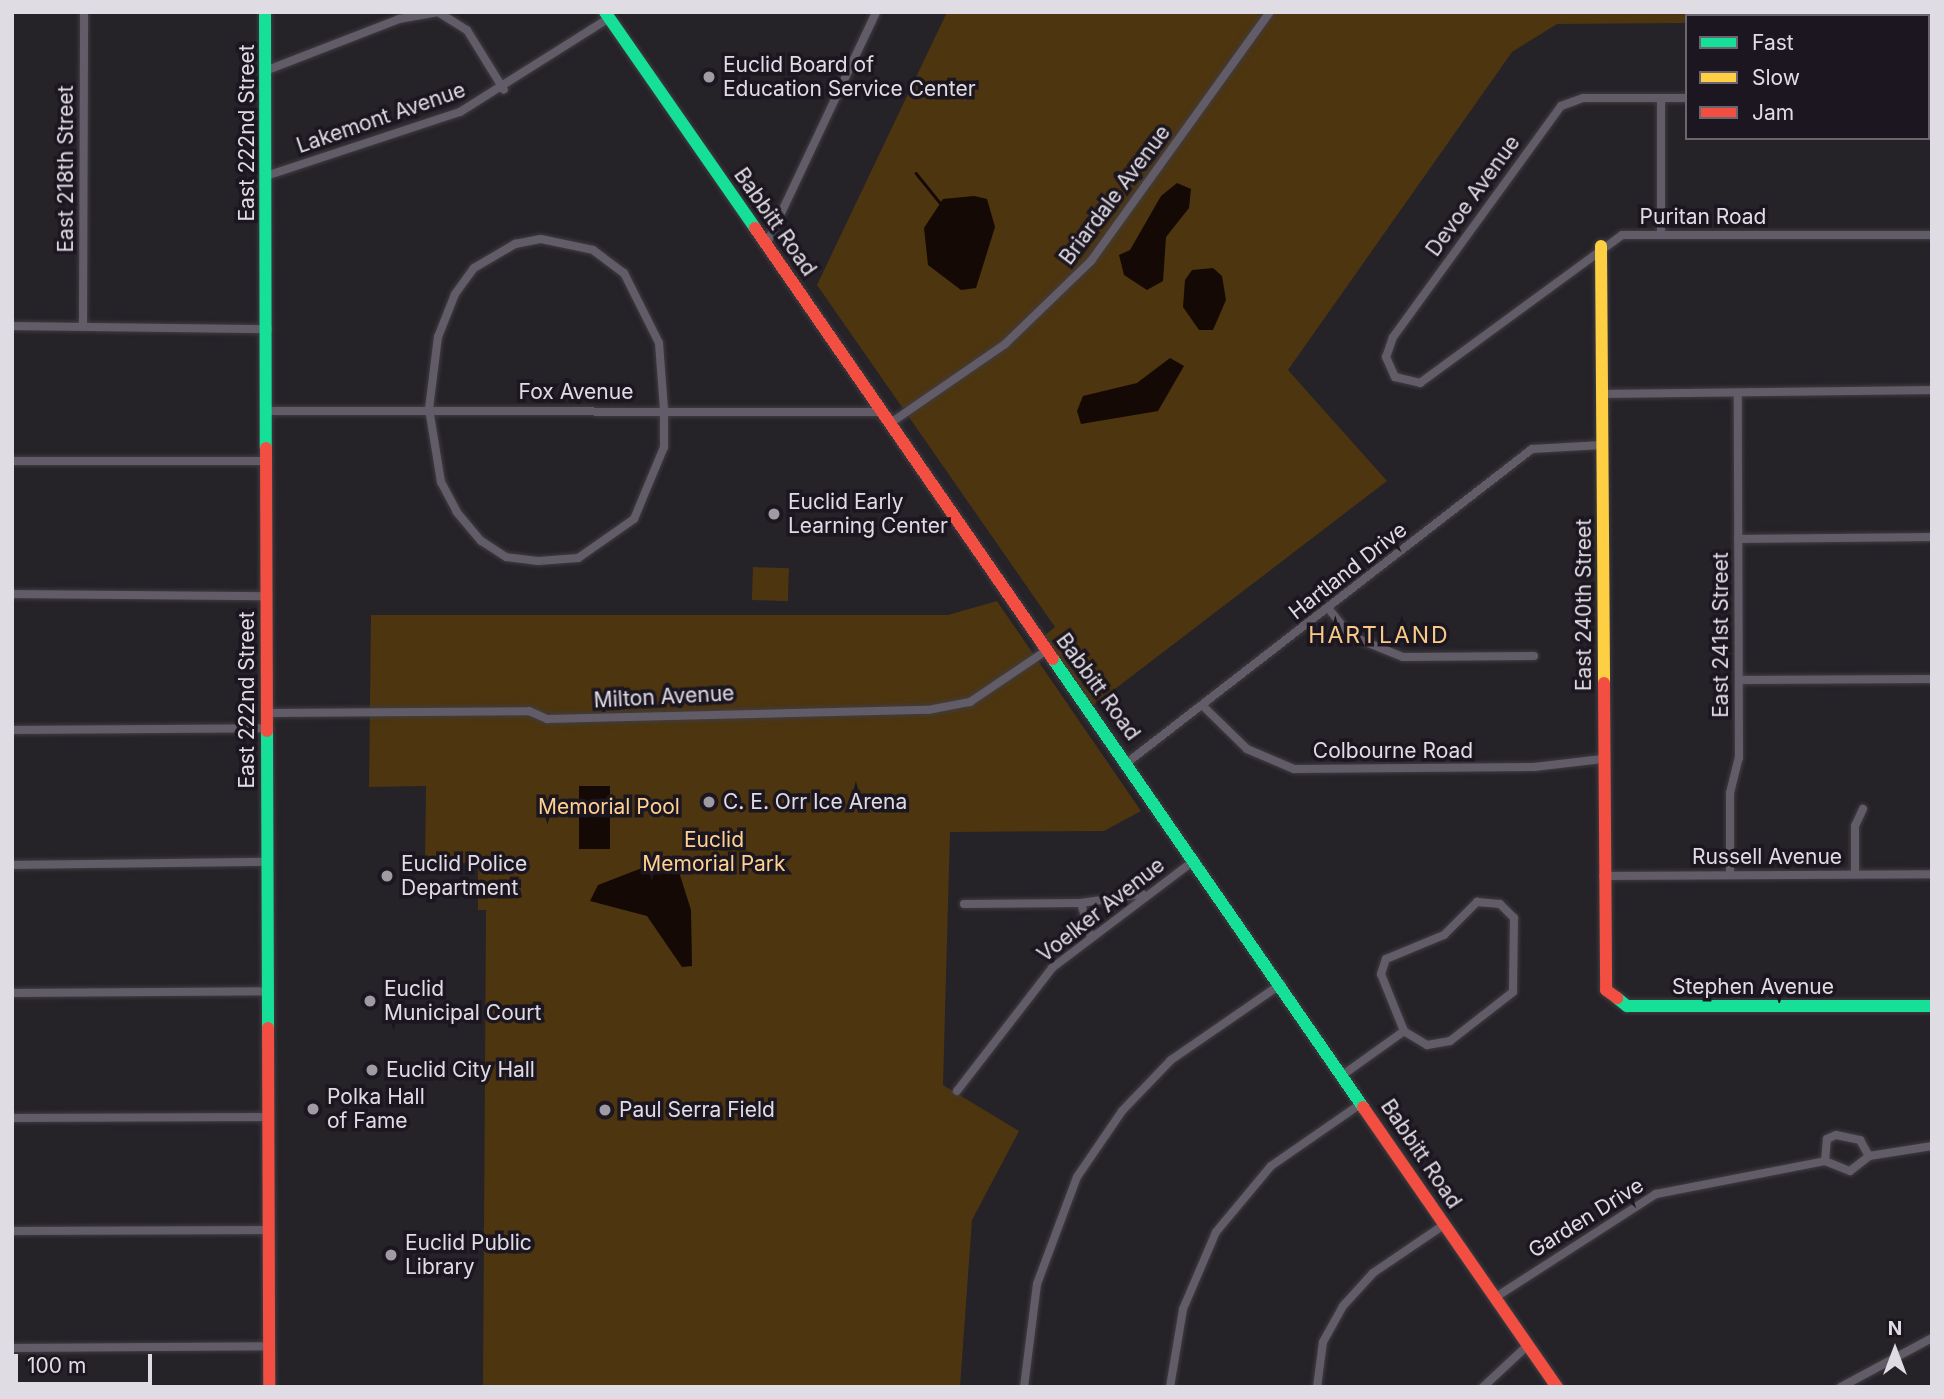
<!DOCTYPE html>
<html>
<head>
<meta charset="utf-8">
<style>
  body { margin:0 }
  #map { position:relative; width:1944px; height:1399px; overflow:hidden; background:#252228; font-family:Inter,sans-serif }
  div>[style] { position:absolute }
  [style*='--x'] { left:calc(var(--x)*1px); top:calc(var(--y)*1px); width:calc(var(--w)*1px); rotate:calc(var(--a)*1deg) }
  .green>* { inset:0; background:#4d350f; transform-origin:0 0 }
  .water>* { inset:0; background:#140904; transform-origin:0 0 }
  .stream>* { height:2.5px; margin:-1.25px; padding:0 1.25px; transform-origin:1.25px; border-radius:1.25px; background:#140904 }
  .roads { filter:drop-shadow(0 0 2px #3f3d41) drop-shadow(0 0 2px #3f3d41) }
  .street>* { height:8px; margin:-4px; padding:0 4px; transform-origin:4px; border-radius:4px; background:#625c68 }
  .fast>* { height:12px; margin:-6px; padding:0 6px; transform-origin:6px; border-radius:6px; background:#16e098 }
  .slow>* { height:12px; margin:-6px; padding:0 6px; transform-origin:6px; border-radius:6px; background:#ffcf43 }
  .jam>* { height:12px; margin:-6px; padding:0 6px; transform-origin:6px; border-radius:6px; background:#f24e42 }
  .dots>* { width:19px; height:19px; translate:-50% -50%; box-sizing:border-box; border:4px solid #1c1620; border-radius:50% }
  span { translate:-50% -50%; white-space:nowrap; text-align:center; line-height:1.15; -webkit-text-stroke:7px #1c1620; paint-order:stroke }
  .poi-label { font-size:21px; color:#e0dce3 }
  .left { translate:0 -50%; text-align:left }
  .street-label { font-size:21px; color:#e0dce3 }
  .park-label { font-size:21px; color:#ffd190 }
  .neighbourhood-label { font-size:23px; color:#f9ca87; letter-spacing:2px }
  .frame { position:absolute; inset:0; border:14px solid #e0dce3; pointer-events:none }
  .legend { position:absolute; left:1685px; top:14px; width:245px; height:126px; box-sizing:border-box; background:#1c1620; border:2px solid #6a656e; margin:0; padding:9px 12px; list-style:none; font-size:21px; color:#e0dce3 }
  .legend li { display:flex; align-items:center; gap:14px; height:35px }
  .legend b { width:35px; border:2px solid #6a656e }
  .north { position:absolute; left:1860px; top:1315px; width:70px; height:70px; -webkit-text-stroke:5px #1c1620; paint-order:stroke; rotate:0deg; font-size:19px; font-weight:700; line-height:28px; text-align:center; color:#e0dce3 }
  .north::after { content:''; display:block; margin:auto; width:24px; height:32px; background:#e0dce3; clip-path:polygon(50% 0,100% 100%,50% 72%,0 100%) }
  .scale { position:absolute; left:14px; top:1354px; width:138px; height:32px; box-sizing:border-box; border:4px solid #e0dce3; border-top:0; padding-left:9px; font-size:21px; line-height:24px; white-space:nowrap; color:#e0dce3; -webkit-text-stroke:5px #1c1620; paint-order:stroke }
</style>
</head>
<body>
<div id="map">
  <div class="green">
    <div style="clip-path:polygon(947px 12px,1932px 12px,1932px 21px,1687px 16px,1687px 23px,1557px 24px,1512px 52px,1288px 370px,1387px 481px,1090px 708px,1040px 639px,1055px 627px,817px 285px)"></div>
    <div style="left:753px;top:567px;width:36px;height:33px;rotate:2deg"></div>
    <div style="clip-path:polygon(997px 601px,1141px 811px,1104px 831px,950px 832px,943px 1085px,1019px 1131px,972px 1220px,960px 1387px,483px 1387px,486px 910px,478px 910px,478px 863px,425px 864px,426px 786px,369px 787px,371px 615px,948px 615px)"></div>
  </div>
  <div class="water">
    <div style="clip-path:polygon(1177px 183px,1191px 189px,1189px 208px,1166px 237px,1163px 281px,1147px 290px,1124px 275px,1119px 255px,1130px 250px,1161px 196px)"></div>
    <div style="clip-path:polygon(974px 196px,987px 199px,995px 227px,976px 288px,961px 290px,928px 265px,924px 228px,943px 199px)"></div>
    <div style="clip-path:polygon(1213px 268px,1222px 276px,1226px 300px,1213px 330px,1199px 330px,1183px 307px,1185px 280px,1192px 270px)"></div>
    <div style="clip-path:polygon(1170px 358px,1184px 366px,1158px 411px,1081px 424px,1077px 411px,1083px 396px,1137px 383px)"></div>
    <div style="left:579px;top:786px;width:31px;height:63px"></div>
    <div style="clip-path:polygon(655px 863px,678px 869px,691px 910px,692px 966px,682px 967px,647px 916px,590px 901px,598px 885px)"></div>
  </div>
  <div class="stream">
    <div style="--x:916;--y:173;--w:38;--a:51"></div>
  </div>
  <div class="roads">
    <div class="street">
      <div style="--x:265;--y:71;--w:144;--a:-21.2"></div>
      <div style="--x:399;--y:19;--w:40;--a:-10"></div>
      <div style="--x:438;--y:12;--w:34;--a:32"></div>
      <div style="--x:467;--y:30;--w:70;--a:58.3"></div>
      <div style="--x:1928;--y:97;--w:4;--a:0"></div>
      <div style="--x:1687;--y:98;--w:104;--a:180"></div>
      <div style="--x:1583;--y:98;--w:23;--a:160"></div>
      <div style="--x:1561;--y:106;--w:286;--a:126"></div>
      <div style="--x:1393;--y:337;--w:21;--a:109"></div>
      <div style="--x:1386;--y:357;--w:22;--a:66"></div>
      <div style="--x:1395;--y:377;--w:26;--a:13"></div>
      <div style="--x:1420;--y:383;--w:250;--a:-36.2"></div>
      <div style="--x:1622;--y:235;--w:310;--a:0"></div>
      <div style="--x:266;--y:176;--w:204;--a:-18.3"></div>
      <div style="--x:460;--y:112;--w:176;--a:-32.2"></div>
      <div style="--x:1661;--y:235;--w:137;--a:-90"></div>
      <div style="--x:541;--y:239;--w:53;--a:11.9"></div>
      <div style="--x:593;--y:250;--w:39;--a:37"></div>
      <div style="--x:624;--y:273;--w:78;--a:63.4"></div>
      <div style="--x:659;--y:343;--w:66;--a:85.7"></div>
      <div style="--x:664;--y:409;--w:38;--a:90"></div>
      <div style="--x:664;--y:447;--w:78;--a:112.6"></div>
      <div style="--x:634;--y:519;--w:68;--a:145.1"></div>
      <div style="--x:578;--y:558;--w:40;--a:175.7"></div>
      <div style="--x:538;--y:561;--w:32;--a:-173"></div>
      <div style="--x:506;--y:557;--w:30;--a:-147"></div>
      <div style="--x:481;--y:541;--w:38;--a:-130"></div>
      <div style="--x:457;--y:512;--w:34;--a:-118"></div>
      <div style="--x:441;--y:482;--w:74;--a:-99.3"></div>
      <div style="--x:429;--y:409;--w:73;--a:-82.9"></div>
      <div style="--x:438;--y:337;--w:46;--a:-68.4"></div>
      <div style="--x:455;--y:294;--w:32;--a:-54"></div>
      <div style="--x:474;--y:268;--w:48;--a:-30.3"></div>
      <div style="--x:515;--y:244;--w:26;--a:-11"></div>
      <div style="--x:767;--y:243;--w:255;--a:-64.7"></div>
      <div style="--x:12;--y:326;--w:256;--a:0.7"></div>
      <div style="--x:83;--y:326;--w:314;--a:-89.8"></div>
      <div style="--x:1603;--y:394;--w:329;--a:-0.7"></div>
      <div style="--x:267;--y:411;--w:617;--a:0.09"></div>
      <div style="--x:892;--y:422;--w:137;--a:-34.6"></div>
      <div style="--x:1005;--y:344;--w:120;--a:-44"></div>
      <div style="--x:1091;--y:261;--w:307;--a:-54.3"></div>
      <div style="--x:12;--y:461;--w:254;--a:0"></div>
      <div style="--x:1738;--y:539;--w:194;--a:-0.6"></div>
      <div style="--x:12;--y:594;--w:254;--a:0.5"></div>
      <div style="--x:1328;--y:608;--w:36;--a:51"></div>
      <div style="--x:1351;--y:636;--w:56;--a:22"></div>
      <div style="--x:1403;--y:657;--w:131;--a:-0.4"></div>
      <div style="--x:1739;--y:680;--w:193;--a:-0.3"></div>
      <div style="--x:1204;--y:707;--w:60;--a:44.3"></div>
      <div style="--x:1247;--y:749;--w:51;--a:23.1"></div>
      <div style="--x:1294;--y:769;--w:240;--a:-0.5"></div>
      <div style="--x:1534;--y:767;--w:69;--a:-6.6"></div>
      <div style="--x:267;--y:713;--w:262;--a:-0.4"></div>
      <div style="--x:529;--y:711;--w:20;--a:24"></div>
      <div style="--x:547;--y:719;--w:381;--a:-1.4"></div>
      <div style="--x:928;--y:710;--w:43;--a:-10.8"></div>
      <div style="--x:970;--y:702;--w:93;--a:-34"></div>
      <div style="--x:12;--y:730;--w:255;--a:-0.4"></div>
      <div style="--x:1128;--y:762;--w:511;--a:-37.77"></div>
      <div style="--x:1532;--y:449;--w:70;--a:-3.3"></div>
      <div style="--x:12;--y:865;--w:255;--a:-0.7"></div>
      <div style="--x:1730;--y:874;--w:81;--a:-90"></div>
      <div style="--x:1730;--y:793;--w:36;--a:-76"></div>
      <div style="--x:1739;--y:758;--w:365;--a:-90.2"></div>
      <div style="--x:1855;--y:874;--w:48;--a:-90"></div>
      <div style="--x:1855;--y:826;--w:19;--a:-65"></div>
      <div style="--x:1603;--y:876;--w:329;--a:-0.3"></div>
      <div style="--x:1477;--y:902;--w:23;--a:5"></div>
      <div style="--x:1500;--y:904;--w:20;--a:45"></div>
      <div style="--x:1514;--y:918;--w:74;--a:90.8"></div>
      <div style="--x:1513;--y:992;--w:80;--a:142.1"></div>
      <div style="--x:1450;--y:1041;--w:23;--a:170"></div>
      <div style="--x:1427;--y:1045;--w:27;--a:-149"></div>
      <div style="--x:1404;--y:1031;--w:61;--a:-112"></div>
      <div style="--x:1381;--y:974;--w:16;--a:-72"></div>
      <div style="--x:1386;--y:959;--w:63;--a:-22.5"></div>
      <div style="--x:1444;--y:935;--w:47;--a:-45"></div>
      <div style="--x:1081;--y:903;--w:35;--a:74"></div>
      <div style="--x:964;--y:904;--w:117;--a:-0.5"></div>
      <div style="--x:1081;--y:903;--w:62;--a:-8.4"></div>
      <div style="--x:12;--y:993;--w:257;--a:-0.4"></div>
      <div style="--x:1344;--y:1074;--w:74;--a:-35.6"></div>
      <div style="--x:957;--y:1091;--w:155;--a:-52.3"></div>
      <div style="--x:1052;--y:968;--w:179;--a:-37.1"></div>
      <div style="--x:12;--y:1118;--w:258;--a:-0.2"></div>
      <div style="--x:1825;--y:1161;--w:22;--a:-85"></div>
      <div style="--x:1827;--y:1139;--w:10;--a:-24"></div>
      <div style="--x:1836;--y:1135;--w:25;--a:12"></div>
      <div style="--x:1860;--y:1140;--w:18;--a:61"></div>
      <div style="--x:12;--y:1231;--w:258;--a:-0.2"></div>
      <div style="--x:1496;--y:1297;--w:190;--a:-32.8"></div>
      <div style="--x:1656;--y:1194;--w:172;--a:-11"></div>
      <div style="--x:1825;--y:1161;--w:27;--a:22"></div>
      <div style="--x:1850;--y:1171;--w:24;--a:-38"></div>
      <div style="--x:1869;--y:1156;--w:64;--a:-9"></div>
      <div style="--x:12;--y:1348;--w:257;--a:-0.4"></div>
      <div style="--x:1024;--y:1387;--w:104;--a:-82.8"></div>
      <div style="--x:1037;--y:1284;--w:114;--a:-69.5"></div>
      <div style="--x:1077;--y:1177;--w:80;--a:-55.7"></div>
      <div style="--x:1122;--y:1111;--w:71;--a:-46.1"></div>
      <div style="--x:1171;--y:1060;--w:134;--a:-34.6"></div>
      <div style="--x:1170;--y:1387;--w:79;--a:-80.5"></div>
      <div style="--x:1183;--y:1309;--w:84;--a:-66.8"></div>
      <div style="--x:1216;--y:1232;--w:86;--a:-50.2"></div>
      <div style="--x:1271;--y:1166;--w:111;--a:-34.7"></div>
      <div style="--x:1317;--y:1387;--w:45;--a:-82.4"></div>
      <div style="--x:1323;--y:1342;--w:41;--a:-60.9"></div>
      <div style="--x:1343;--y:1306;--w:45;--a:-47.7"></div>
      <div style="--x:1373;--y:1273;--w:87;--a:-34.2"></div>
      <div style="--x:1483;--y:1387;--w:62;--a:-43"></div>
      <div style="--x:1841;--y:1387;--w:103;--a:-28.3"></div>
    </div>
    <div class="fast">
      <div style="--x:265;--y:12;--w:436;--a:89.9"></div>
      <div style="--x:605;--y:12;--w:263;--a:55.2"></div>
      <div style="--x:1053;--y:659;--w:545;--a:55.32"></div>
      <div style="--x:267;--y:731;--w:297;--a:89.8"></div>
      <div style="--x:1617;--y:998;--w:13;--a:39"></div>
      <div style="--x:1627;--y:1006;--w:305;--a:0"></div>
    </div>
    <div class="slow">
      <div style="--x:1601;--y:246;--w:437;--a:89.6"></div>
    </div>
    <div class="jam">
      <div style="--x:755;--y:228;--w:524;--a:55.34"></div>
      <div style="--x:266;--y:448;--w:283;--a:89.8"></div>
      <div style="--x:1604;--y:683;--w:307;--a:89.6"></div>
      <div style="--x:1606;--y:990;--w:14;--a:36"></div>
      <div style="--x:268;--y:1028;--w:359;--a:89.8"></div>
      <div style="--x:1363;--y:1107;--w:341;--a:55.3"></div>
    </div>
  </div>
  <div class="dots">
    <div style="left:709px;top:77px;background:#9f9ba2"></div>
    <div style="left:774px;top:514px;background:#9f9ba2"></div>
    <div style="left:709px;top:802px;background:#9f9ba2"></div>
    <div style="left:387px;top:876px;background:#9f9ba2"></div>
    <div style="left:370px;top:1001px;background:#9f9ba2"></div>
    <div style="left:372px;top:1070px;background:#9f9ba2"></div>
    <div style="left:313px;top:1109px;background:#9f9ba2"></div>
    <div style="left:605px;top:1110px;background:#9f9ba2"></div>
    <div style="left:391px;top:1255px;background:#9f9ba2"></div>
  </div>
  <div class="poi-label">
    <span class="left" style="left:723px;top:77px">Euclid Board of<br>Education Service Center</span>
    <span class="left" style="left:788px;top:514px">Euclid Early<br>Learning Center</span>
    <span class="left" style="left:723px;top:802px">C. E. Orr Ice Arena</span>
    <span class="left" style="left:401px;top:876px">Euclid Police<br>Department</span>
    <span class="left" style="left:384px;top:1001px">Euclid<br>Municipal Court</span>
    <span class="left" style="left:386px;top:1070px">Euclid City Hall</span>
    <span class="left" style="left:327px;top:1109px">Polka Hall<br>of Fame</span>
    <span class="left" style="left:619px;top:1110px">Paul Serra Field</span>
    <span class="left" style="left:405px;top:1255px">Euclid Public<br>Library</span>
  </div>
  <div class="street-label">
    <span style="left:381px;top:118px;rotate:-19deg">Lakemont Avenue</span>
    <span style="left:247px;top:133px;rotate:-90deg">East 222nd Street</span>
    <span style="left:66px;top:169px;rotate:-90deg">East 218th Street</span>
    <span style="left:1115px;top:195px;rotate:-53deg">Briardale Avenue</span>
    <span style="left:1473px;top:196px;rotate:-54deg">Devoe Avenue</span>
    <span style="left:1703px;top:217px">Puritan Road</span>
    <span style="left:775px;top:222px;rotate:55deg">Babbitt Road</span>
    <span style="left:576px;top:392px">Fox Avenue</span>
    <span style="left:1348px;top:571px;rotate:-38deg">Hartland Drive</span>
    <span style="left:1584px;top:605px;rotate:-90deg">East 240th Street</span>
    <span style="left:1721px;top:635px;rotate:-90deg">East 241st Street</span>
    <span style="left:1098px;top:687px;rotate:54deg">Babbitt Road</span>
    <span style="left:664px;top:697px;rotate:-3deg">Milton Avenue</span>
    <span style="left:247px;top:700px;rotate:-90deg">East 222nd Street</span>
    <span style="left:1393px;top:751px">Colbourne Road</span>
    <span style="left:1767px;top:857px">Russell Avenue</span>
    <span style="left:1101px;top:910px;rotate:-38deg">Voelker Avenue</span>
    <span style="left:1753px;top:987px">Stephen Avenue</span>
    <span style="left:1421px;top:1154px;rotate:56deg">Babbitt Road</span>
    <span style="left:1586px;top:1218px;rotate:-32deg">Garden Drive</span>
  </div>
  <div class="park-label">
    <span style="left:609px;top:807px">Memorial Pool</span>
    <span style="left:714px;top:852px">Euclid<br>Memorial Park</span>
  </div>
  <div class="neighbourhood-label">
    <span style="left:1379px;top:635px">HARTLAND</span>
  </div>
  <div class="frame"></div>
  <ul class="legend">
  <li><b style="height:9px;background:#16e098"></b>Fast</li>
  <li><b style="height:9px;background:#ffcf43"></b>Slow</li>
  <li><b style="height:9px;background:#f24e42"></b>Jam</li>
  </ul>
  <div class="north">N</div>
  <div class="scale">100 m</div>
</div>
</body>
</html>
